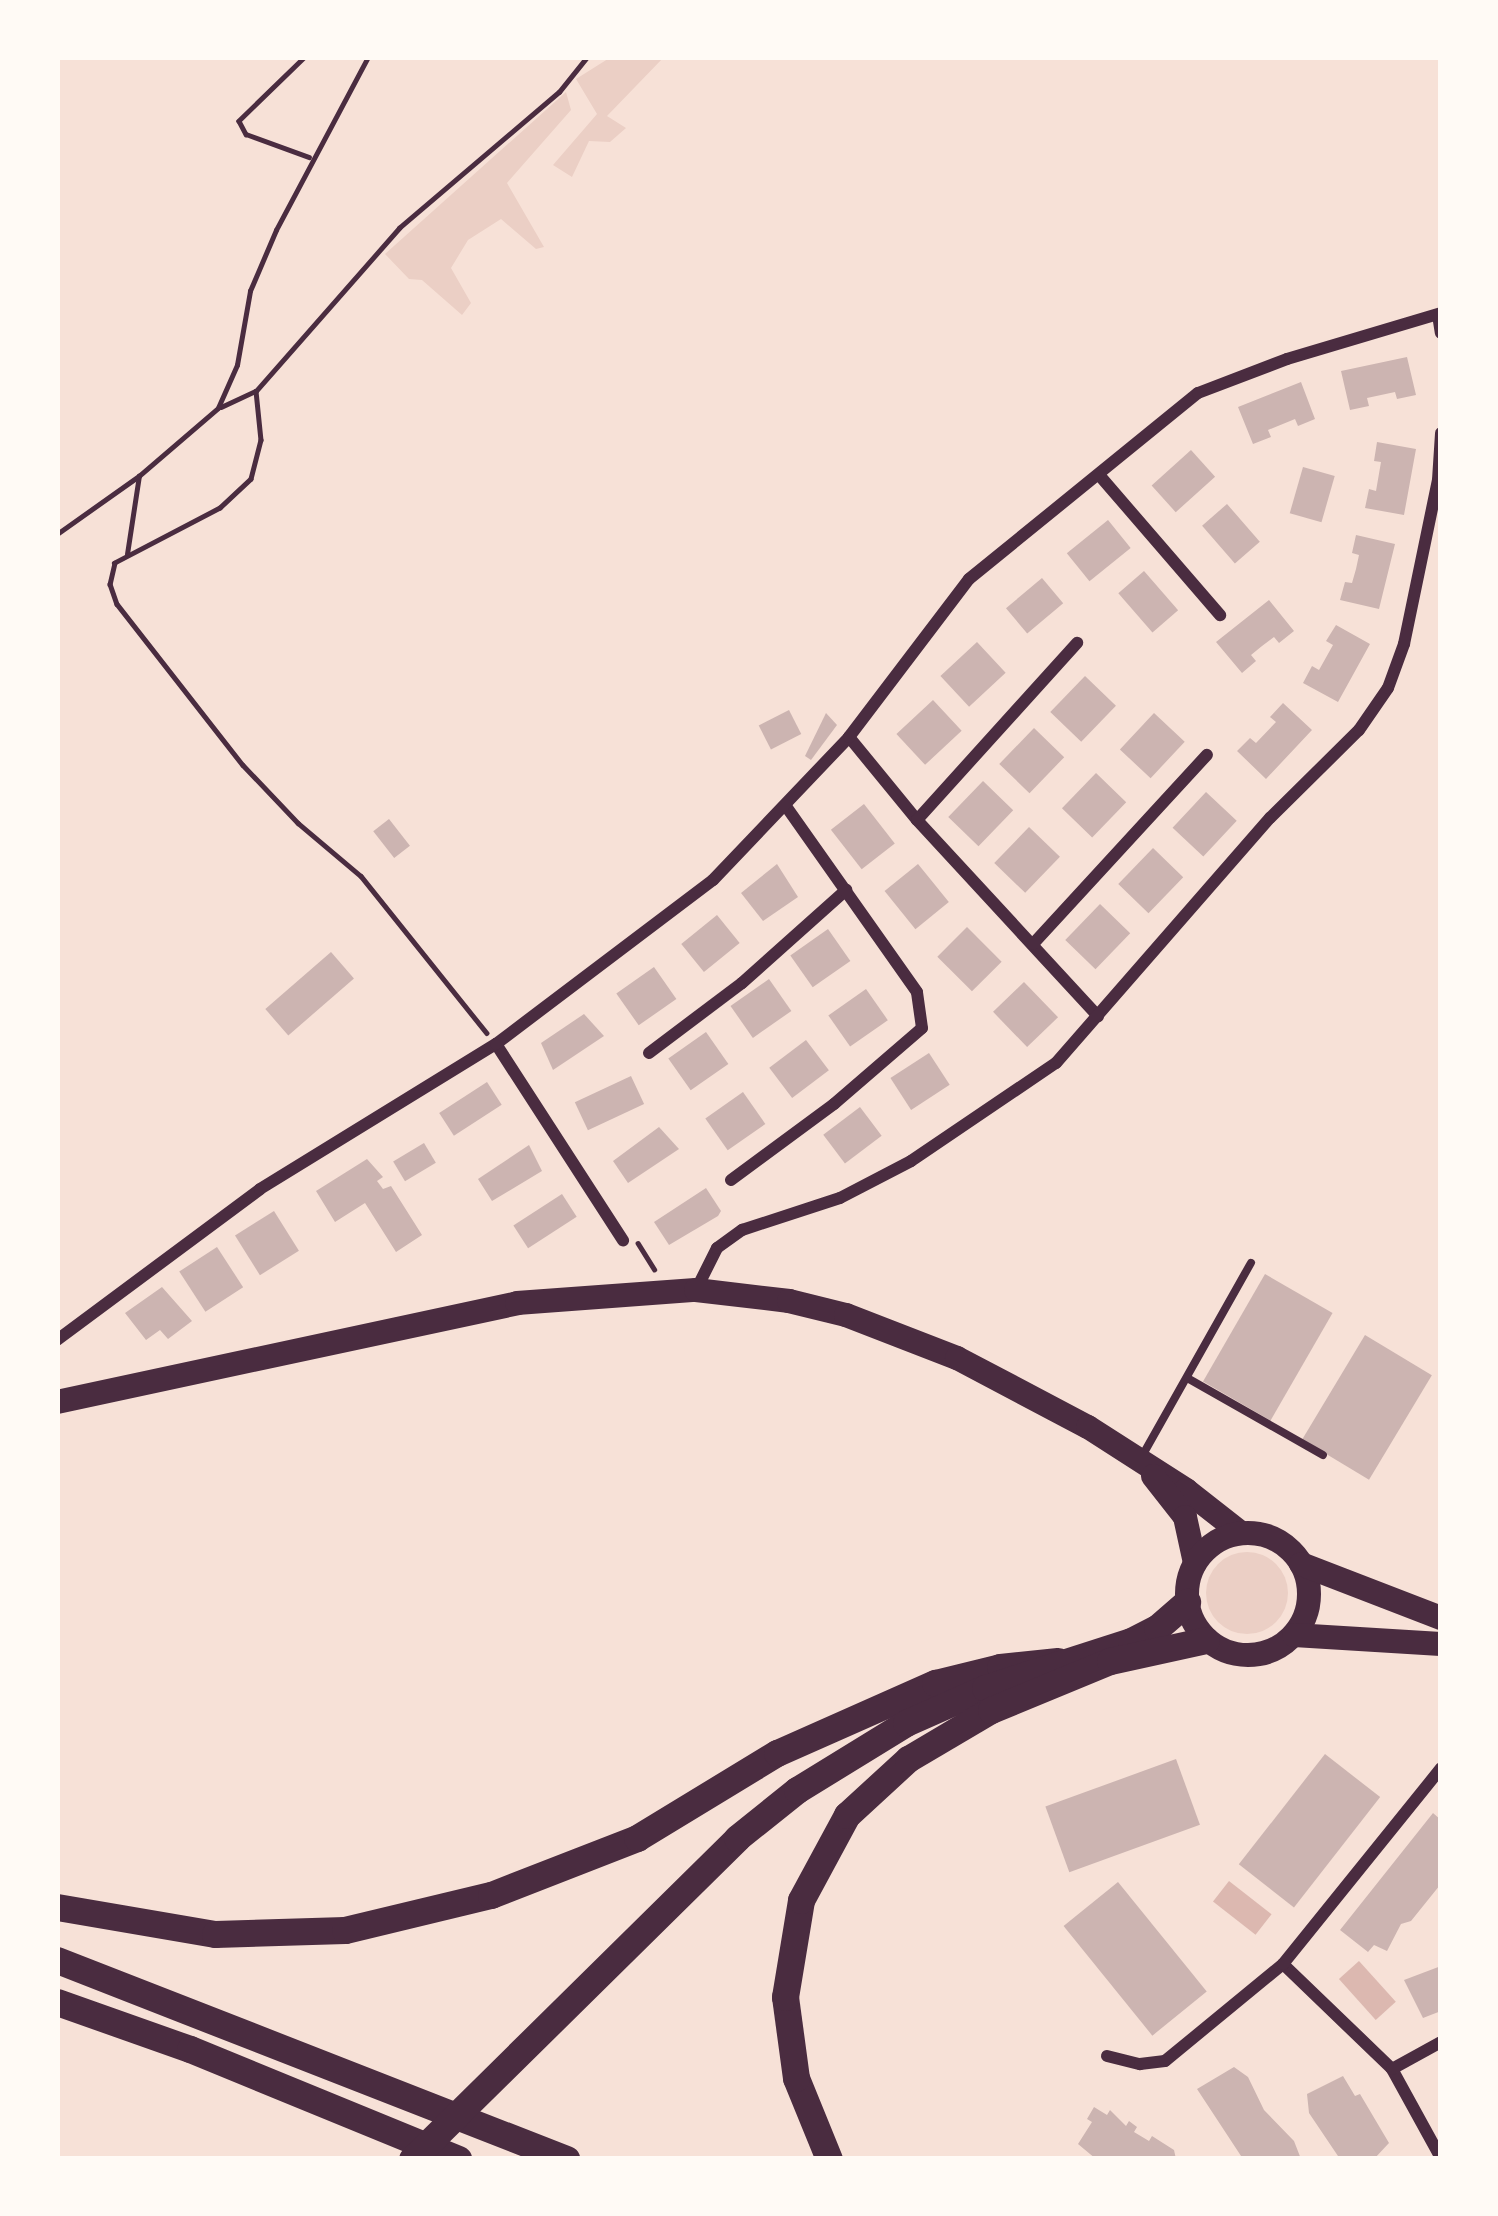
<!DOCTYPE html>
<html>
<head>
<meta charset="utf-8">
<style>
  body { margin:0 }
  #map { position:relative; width:1498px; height:2216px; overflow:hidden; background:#f7e1d7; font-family:Raleway,sans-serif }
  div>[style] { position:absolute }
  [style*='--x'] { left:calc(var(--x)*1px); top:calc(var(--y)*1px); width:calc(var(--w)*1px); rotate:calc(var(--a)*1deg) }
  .green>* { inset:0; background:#ebcfc5 }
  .round { border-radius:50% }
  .water>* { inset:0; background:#dcb8b0; transform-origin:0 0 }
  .building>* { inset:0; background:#ccb4b1; transform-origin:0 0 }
  .path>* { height:4.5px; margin:-2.25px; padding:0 2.25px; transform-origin:2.25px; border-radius:2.25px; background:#4a2c40 }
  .service>* { height:8px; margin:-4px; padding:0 4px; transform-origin:4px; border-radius:4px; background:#4a2c40 }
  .minor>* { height:12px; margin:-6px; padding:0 6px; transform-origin:6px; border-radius:6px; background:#4a2c40 }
  .trunk>* { height:24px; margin:-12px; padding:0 12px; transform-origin:12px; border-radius:12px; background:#4a2c40 }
  .trunk>.ring { margin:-12px; padding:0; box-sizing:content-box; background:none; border:24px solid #4a2c40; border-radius:50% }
  .motorway>* { height:27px; margin:-13.5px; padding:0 13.5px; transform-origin:13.5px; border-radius:13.5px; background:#4a2c40 }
  span { translate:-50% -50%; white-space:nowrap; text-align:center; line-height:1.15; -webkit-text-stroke:9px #fffaf5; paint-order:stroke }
  .frame { position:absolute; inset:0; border:60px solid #fffaf5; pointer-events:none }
</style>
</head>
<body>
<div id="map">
  <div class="green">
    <div style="clip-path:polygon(611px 57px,664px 57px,607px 116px,626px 128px,610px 142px,589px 141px,572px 177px,553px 165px,597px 114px,576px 79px)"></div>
    <div style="clip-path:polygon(566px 92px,571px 110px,507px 183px,544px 247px,536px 249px,501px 219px,468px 240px,451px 268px,471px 303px,462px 315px,422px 280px,409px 279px,385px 254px)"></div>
    <div class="round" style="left:1206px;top:1552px;width:82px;height:82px"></div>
  </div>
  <div class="water">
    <div style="left:1229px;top:1881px;width:54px;height:26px;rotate:38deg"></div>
    <div style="left:1359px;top:1961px;width:55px;height:27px;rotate:48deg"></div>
  </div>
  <div class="building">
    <div style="clip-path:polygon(1407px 357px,1416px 395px,1397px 399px,1395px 392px,1367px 398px,1369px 406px,1350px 410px,1341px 371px)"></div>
    <div style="clip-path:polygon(1301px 382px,1315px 419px,1298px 426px,1295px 419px,1268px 430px,1271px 437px,1253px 444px,1238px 407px)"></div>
    <div style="clip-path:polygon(1377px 442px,1416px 449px,1404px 515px,1365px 508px,1369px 489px,1376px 491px,1381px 462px,1374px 461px)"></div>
    <div style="left:1191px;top:450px;width:36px;height:53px;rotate:48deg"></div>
    <div style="left:1303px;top:467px;width:33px;height:48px;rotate:16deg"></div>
    <div style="left:1227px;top:504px;width:50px;height:33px;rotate:49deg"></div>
    <div style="left:1108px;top:520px;width:36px;height:53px;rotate:51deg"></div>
    <div style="clip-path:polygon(1356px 535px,1395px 544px,1379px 609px,1340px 600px,1345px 582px,1352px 583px,1356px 569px,1359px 555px,1352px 553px)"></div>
    <div style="left:1144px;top:571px;width:52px;height:34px;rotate:49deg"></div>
    <div style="left:1042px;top:578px;width:33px;height:47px;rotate:50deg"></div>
    <div style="clip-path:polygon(1269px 600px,1294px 631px,1279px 643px,1274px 637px,1262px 646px,1251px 655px,1256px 661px,1242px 673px,1216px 642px)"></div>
    <div style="clip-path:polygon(1336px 625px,1370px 644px,1338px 702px,1303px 683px,1312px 666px,1319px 670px,1333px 645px,1326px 641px)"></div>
    <div style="left:977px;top:642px;width:42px;height:50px;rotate:47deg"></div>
    <div style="left:1085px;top:676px;width:43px;height:50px;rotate:44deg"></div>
    <div style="left:933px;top:700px;width:42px;height:50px;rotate:47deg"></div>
    <div style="clip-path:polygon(1283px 703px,1312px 730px,1266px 779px,1237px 751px,1250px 738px,1256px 743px,1276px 722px,1270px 717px)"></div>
    <div style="left:789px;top:710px;width:27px;height:34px;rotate:63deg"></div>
    <div style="clip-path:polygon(826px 713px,837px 725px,811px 760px,805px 756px)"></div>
    <div style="left:1154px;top:713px;width:42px;height:50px;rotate:43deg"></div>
    <div style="left:1034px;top:728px;width:42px;height:50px;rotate:44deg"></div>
    <div style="left:1096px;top:773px;width:42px;height:49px;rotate:44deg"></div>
    <div style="left:983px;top:781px;width:42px;height:50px;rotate:44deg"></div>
    <div style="left:1206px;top:792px;width:42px;height:49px;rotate:43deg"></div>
    <div style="left:864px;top:804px;width:50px;height:42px;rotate:52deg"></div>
    <div style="left:389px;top:819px;width:34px;height:20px;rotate:52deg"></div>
    <div style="left:1029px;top:827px;width:43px;height:50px;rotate:44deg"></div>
    <div style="left:1153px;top:848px;width:42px;height:50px;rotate:44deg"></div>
    <div style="clip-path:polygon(777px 864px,798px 897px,763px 921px,741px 893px)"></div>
    <div style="left:918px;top:864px;width:49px;height:43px;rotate:51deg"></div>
    <div style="left:1100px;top:904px;width:42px;height:50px;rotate:44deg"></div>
    <div style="left:717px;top:915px;width:36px;height:46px;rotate:51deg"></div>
    <div style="left:967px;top:927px;width:49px;height:42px;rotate:45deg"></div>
    <div style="left:828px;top:929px;width:39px;height:46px;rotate:55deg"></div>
    <div style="left:331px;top:952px;width:35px;height:87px;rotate:49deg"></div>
    <div style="left:654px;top:967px;width:39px;height:46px;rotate:55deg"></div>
    <div style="left:769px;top:979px;width:39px;height:47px;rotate:55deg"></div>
    <div style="left:1024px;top:982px;width:49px;height:43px;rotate:46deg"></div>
    <div style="left:866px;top:989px;width:38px;height:46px;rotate:55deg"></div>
    <div style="clip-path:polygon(584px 1014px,604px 1036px,553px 1070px,541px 1043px)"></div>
    <div style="left:706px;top:1032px;width:39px;height:46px;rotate:55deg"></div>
    <div style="left:806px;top:1040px;width:38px;height:46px;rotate:53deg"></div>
    <div style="left:929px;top:1053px;width:38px;height:46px;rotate:57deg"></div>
    <div style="left:631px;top:1076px;width:31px;height:62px;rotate:65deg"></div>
    <div style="left:487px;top:1082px;width:27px;height:57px;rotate:57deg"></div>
    <div style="left:743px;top:1092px;width:39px;height:46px;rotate:55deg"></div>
    <div style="left:860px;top:1107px;width:36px;height:46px;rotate:53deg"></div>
    <div style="clip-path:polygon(659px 1127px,679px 1149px,628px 1183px,613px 1161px)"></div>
    <div style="left:424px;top:1143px;width:23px;height:36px;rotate:59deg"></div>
    <div style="clip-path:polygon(529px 1145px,542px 1171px,492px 1201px,478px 1179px)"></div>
    <div style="clip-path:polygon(367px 1159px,383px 1177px,377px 1181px,383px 1189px,391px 1186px,422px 1235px,396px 1252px,365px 1203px,335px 1222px,316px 1191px)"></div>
    <div style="clip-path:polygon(706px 1188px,721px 1211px,718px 1216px,669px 1245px,654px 1222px)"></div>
    <div style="left:562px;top:1194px;width:27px;height:58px;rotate:57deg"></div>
    <div style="left:274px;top:1211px;width:47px;height:46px;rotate:58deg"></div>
    <div style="left:217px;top:1247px;width:48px;height:45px;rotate:57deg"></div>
    <div style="left:1265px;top:1274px;width:78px;height:124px;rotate:30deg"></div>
    <div style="clip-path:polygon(162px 1287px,192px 1321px,168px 1339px,160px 1330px,146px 1340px,125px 1313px)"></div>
    <div style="left:1365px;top:1335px;width:78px;height:122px;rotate:31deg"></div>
    <div style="left:1325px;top:1754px;width:70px;height:140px;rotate:38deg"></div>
    <div style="left:1176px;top:1759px;width:70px;height:139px;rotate:70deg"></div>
    <div style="clip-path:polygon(1433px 1813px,1441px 1820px,1440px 1885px,1411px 1921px,1401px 1924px,1387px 1951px,1374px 1945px,1368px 1952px,1340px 1930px)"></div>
    <div style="left:1118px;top:1882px;width:141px;height:70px;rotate:51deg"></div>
    <div style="clip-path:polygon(1441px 1966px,1441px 2011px,1423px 2018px,1404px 1980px)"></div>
    <div style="clip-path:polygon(1234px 2067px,1248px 2077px,1264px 2110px,1294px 2141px,1301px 2159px,1243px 2159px,1197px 2089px)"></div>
    <div style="clip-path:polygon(1343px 2076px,1355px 2096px,1360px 2094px,1389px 2143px,1374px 2159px,1340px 2159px,1309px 2113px,1307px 2094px)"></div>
    <div style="clip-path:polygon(1094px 2107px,1107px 2115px,1110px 2110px,1126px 2126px,1129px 2121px,1137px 2127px,1134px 2132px,1149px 2141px,1152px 2136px,1174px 2150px,1176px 2159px,1096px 2159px,1078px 2144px,1092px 2122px,1087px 2119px)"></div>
  </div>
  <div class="path">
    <div style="--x:305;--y:57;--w:92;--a:135.9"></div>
    <div style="--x:239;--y:121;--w:15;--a:62"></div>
    <div style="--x:246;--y:134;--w:67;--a:20.1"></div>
    <div style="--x:256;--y:391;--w:49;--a:84.2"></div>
    <div style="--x:261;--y:440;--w:40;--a:104.4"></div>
    <div style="--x:251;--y:479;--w:42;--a:136.9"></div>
    <div style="--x:220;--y:508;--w:119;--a:152.4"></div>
    <div style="--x:115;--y:563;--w:22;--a:103"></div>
    <div style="--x:110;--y:584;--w:21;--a:71"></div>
    <div style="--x:117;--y:604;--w:204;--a:52"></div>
    <div style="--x:243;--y:765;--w:80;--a:46.5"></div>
    <div style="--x:298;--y:823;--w:82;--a:40.1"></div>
    <div style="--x:361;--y:876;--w:201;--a:51.3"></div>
    <div style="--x:221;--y:407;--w:38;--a:-25"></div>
    <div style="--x:256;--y:391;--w:217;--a:-48.7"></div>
    <div style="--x:399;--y:228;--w:210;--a:-40.4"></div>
    <div style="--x:559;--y:92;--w:45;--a:-51.3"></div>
    <div style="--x:57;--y:534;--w:100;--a:-35.3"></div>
    <div style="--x:139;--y:476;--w:104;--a:-40.7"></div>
    <div style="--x:218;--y:408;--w:47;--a:-66.2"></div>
    <div style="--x:237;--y:365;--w:75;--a:-80"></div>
    <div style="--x:250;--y:291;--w:66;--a:-66.9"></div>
    <div style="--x:276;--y:230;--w:196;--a:-62"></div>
    <div style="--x:127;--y:554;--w:79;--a:-81.3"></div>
    <div style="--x:638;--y:1243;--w:31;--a:58"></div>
  </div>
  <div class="service">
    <div style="--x:1189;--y:1379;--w:154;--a:29.6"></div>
    <div style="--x:1141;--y:1458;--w:224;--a:-60.6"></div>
  </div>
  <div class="minor">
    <div style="--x:1438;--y:315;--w:18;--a:81"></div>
    <div style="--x:1100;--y:476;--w:184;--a:49.2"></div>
    <div style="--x:849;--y:737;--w:107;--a:50.7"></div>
    <div style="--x:917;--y:820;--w:267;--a:47.3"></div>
    <div style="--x:917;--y:820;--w:239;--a:-47.9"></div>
    <div style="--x:1033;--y:944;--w:257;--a:-47.4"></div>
    <div style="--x:496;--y:1044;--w:234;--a:57.1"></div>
    <div style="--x:649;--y:1053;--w:116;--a:-37"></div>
    <div style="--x:742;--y:983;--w:140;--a:-41.8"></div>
    <div style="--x:731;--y:1180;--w:128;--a:-36.4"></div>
    <div style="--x:834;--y:1104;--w:116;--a:-40.8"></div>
    <div style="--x:922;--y:1028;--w:36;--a:-98"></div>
    <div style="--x:917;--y:992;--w:225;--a:-125.2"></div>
    <div style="--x:696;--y:1290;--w:47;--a:-63.4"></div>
    <div style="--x:717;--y:1248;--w:31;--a:-36"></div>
    <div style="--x:742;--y:1230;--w:103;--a:-18.1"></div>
    <div style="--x:840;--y:1198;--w:80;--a:-27.5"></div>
    <div style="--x:911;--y:1161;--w:175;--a:-34.1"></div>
    <div style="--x:1056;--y:1063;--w:325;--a:-48.9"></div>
    <div style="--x:1270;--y:818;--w:125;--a:-44.7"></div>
    <div style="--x:1359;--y:730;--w:51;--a:-55.4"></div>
    <div style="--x:1388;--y:688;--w:47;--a:-70"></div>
    <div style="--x:1404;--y:644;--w:167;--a:-78.3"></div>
    <div style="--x:1438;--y:480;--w:47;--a:-86.3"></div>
    <div style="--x:57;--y:1340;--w:253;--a:-36.6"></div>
    <div style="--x:260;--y:1189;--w:277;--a:-31.6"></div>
    <div style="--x:496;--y:1044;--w:272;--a:-37.1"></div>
    <div style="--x:713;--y:880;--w:197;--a:-46.4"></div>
    <div style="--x:849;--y:737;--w:198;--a:-52.8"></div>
    <div style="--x:969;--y:579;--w:295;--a:-39.1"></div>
    <div style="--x:1198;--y:393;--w:95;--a:-20.9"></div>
    <div style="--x:1287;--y:359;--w:161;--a:-16.6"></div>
    <div style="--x:1283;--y:1964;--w:151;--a:43.9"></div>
    <div style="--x:1392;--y:2069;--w:102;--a:61.2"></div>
    <div style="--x:1107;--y:2056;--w:34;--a:14"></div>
    <div style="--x:1140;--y:2064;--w:25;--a:-7"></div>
    <div style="--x:1165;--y:2061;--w:153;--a:-39.4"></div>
    <div style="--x:1283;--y:1964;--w:252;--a:-51.1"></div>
    <div style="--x:1392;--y:2069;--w:56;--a:-28.9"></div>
  </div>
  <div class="trunk">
    <div style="--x:57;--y:1402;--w:471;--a:-12.1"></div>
    <div style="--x:517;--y:1303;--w:179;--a:-4.2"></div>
    <div style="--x:696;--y:1290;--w:94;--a:6.7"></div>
    <div style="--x:789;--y:1301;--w:59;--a:13.8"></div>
    <div style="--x:846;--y:1315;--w:119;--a:21.2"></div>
    <div style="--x:957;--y:1358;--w:148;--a:27.8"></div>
    <div style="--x:1088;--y:1427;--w:117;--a:32.7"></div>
    <div style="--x:1186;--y:1490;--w:70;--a:38"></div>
    <div style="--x:1153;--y:1476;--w:52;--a:52"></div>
    <div style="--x:1185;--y:1517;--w:47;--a:77.7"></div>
    <div class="ring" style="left:1187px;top:1533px;width:98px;height:98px"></div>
    <div style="--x:1301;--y:1564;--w:150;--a:21.1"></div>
    <div style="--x:1294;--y:1635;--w:147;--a:3.5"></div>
  </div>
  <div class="motorway">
    <div style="--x:57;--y:1907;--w:160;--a:9.7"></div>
    <div style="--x:215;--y:1934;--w:130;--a:-1.8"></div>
    <div style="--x:345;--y:1930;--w:150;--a:-13.5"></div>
    <div style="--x:491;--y:1895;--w:157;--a:-21.3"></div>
    <div style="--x:637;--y:1838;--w:164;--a:-31.3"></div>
    <div style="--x:777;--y:1753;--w:173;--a:-23.9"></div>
    <div style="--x:935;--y:1683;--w:67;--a:-13.8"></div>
    <div style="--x:1000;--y:1667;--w:58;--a:-5.9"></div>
    <div style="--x:57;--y:1960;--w:547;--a:21.35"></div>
    <div style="--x:57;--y:2002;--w:141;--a:19.5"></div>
    <div style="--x:190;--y:2049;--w:290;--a:22.3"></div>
    <div style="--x:412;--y:2159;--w:457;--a:-44.6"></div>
    <div style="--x:737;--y:1838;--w:77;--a:-38.7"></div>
    <div style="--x:797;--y:1790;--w:128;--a:-31.6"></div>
    <div style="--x:906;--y:1723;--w:86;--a:-23.9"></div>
    <div style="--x:985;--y:1688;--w:153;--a:-17.8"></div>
    <div style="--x:1131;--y:1641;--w:29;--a:-27"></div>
    <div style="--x:1157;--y:1628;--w:40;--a:-41"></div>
    <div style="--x:829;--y:2159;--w:87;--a:-112.2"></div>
    <div style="--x:796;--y:2078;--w:82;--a:-97.7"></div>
    <div style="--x:785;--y:1997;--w:98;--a:-80.6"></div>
    <div style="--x:801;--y:1900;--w:97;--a:-61.6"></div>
    <div style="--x:847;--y:1815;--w:83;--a:-42.6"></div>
    <div style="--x:908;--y:1759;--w:96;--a:-30.6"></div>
    <div style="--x:991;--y:1710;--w:129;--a:-22.4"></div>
    <div style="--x:1110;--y:1661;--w:98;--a:-12.3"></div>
  </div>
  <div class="frame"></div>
</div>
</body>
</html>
